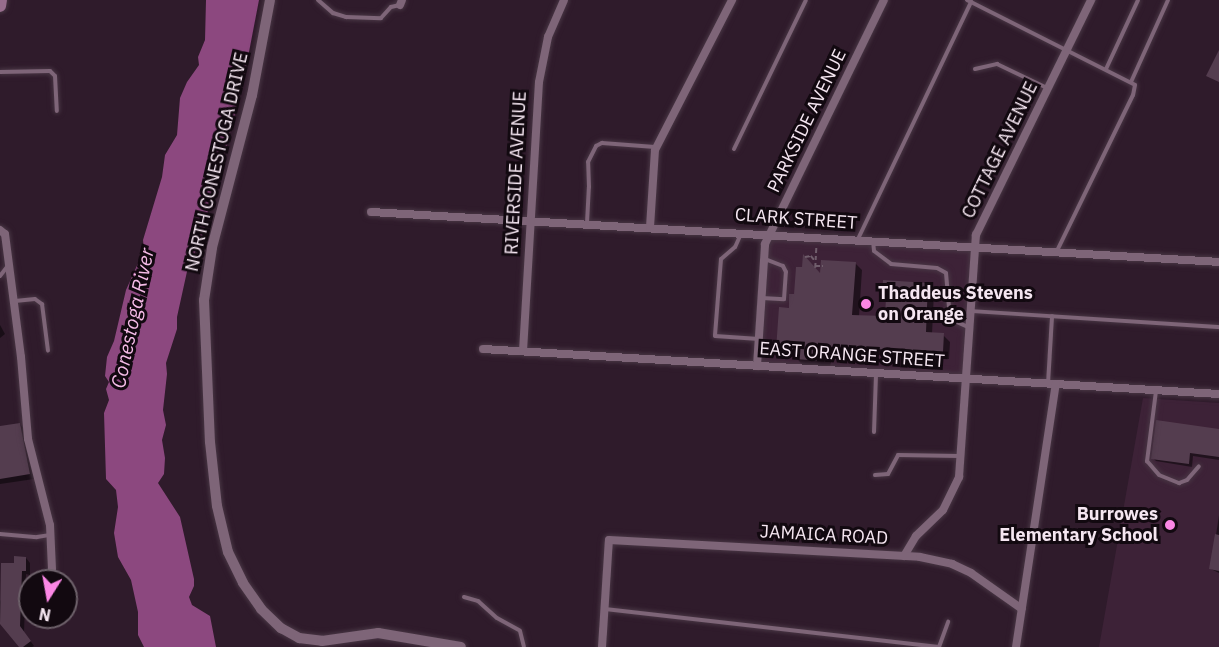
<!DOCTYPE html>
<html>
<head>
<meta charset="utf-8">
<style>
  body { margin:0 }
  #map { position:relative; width:1219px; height:647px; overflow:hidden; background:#2f1b2b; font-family:"IBM Plex Sans",sans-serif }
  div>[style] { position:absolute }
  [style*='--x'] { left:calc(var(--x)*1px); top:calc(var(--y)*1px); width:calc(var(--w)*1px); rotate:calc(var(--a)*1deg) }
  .built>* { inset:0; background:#3d2237; transform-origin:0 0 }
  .water>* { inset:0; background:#8c487f }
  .shadow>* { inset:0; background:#0007 }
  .building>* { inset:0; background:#543d4f }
  .path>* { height:1.5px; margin-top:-0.75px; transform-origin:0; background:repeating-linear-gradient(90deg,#705e6c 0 4.5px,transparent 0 7.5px) }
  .roads { filter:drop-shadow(0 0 2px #483644) drop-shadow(0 0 2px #483644) }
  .service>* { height:4px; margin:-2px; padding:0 2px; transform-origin:2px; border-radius:2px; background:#7e6578 }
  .minor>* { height:8px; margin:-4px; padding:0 4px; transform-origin:4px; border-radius:4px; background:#7e6578 }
  .tertiary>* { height:10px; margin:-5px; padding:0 5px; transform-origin:5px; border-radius:5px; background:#7e6578 }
  .secondary>* { height:12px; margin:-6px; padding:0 6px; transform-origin:6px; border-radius:6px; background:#976d8d }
  .dots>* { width:16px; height:16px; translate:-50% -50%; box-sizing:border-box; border:3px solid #120910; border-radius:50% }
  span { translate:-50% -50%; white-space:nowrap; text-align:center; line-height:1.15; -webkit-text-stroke:6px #120910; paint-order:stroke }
  .street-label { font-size:18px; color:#f5e6f1 }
  .poi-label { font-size:18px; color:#f5e6f1; font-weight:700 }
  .left { translate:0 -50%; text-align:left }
  .right { translate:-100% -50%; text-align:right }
  .water-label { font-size:20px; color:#f5bbe7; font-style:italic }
  .north { position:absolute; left:18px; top:569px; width:60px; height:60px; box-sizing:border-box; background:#120910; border:2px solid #6d616a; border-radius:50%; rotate:191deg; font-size:16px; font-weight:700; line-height:24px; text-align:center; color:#f5e6f1 }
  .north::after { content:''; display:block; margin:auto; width:21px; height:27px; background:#fb87e5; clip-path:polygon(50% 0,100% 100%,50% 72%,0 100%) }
</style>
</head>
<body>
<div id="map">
  <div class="built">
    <div style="left:770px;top:234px;width:205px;height:133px;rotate:4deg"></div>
    <div style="clip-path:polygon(1143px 398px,1219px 403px,1219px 647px,1099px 647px)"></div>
  </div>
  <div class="water">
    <div style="clip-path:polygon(206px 0,259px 0,244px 78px,225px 153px,213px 184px,203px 236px,188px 267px,177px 317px,177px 329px,166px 363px,167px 374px,163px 410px,166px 425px,162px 440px,165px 458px,164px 474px,158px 483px,180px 517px,194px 579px,194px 586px,189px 597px,192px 605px,210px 616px,216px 647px,144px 647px,138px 635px,138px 612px,131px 580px,118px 557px,114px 533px,118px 507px,116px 490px,106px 479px,104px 413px,109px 400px,106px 389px,109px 382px,105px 376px,107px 357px,114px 341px,126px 290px,144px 250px,143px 240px,162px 177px,165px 155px,177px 135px,180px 98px,187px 82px,199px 65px,198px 57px,205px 40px)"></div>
  </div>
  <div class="shadow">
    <div style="clip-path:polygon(855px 263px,862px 270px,859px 316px,886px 318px,888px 302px,884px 298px,927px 285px,934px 292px,932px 334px,943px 335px,950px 342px,949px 359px,836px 353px,836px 357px,832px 357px,830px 367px,803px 366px,796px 357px,785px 356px,778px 349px,796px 296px,821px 275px)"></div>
    <div style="clip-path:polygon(0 325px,5px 334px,0 338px)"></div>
    <div style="clip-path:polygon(20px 424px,24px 429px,34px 479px,0 484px,0 427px)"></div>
    <div style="clip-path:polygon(1219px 431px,1219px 460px,1193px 456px,1192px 467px,1156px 461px,1153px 458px)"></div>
    <div style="clip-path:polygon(1219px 515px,1219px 573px,1211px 569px)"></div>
    <div style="clip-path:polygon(26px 558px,30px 563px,30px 575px,26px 574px,24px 632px,34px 646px,32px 647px,21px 647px,0 622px,0 602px,15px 564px)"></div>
  </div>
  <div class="building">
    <div style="clip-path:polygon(1219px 50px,1219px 82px,1206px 76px)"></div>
    <div style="clip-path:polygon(803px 254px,820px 273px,821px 260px,856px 262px,852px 315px,885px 316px,886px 298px,882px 298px,883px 280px,928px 283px,926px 332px,944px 333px,943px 352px,829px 347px,829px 351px,825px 351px,824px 361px,794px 359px,795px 351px,776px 350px,779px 307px,789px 308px,789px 294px,794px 294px,796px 267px,802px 267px)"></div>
    <div style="clip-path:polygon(1156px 420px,1219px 429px,1219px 457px,1190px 453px,1189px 464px,1151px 459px)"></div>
    <div style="clip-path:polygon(20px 423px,30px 474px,0 479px,0 426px)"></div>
    <div style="clip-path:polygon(1215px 534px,1219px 535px,1219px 571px,1209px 569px)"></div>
    <div style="clip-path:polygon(14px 556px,26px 557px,26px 571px,22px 571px,20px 626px,31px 641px,23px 647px,19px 647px,0 624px,1px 563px,14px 563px)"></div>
  </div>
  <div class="path">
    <div style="--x:805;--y:257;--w:6;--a:-9"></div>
    <div style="--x:811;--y:256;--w:6;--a:51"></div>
    <div style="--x:815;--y:266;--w:8;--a:0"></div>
    <div style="--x:815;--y:268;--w:20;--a:-87"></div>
  </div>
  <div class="roads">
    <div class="service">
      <div style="--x:318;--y:0;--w:20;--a:41"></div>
      <div style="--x:333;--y:13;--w:14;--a:17"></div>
      <div style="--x:346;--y:17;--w:35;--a:2"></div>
      <div style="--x:381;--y:18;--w:15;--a:-48"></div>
      <div style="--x:391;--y:7;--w:9;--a:-13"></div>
      <div style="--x:967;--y:0;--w:188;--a:26.8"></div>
      <div style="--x:1135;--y:85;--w:10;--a:101"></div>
      <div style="--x:1133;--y:95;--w:174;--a:116"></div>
      <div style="--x:975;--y:69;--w:23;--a:-13"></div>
      <div style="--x:997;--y:64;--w:55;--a:25.6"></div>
      <div style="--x:1106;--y:69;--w:76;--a:-65.1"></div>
      <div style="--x:0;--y:72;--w:50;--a:-1.1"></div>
      <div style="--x:50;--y:71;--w:7;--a:45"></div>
      <div style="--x:55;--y:76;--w:35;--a:87"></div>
      <div style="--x:1131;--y:82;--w:90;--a:-65.7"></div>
      <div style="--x:734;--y:149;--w:165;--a:-64.2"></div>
      <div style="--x:587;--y:223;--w:36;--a:-87"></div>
      <div style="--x:589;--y:187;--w:25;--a:-92"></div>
      <div style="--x:588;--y:162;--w:18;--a:-63"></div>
      <div style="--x:596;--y:146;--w:7;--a:-27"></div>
      <div style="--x:602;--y:143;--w:53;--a:4.3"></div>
      <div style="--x:740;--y:236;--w:12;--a:114"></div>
      <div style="--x:735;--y:247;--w:18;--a:139"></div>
      <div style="--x:721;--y:259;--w:77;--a:94.5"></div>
      <div style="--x:715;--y:336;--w:44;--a:3.9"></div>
      <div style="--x:858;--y:239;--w:263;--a:-64.5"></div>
      <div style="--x:873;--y:241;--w:10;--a:84"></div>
      <div style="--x:874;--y:251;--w:21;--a:37"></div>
      <div style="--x:891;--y:264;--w:46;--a:5"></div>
      <div style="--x:937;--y:268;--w:10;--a:29"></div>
      <div style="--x:946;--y:273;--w:46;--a:85"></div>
      <div style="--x:950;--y:319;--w:22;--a:24"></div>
      <div style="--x:0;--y:276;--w:11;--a:-52"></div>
      <div style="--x:762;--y:298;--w:22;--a:3"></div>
      <div style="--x:784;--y:299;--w:27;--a:-86"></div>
      <div style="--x:786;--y:272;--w:7;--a:-117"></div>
      <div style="--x:783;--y:266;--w:19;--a:-159"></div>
      <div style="--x:15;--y:301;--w:20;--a:-6"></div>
      <div style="--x:35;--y:299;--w:9;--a:36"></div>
      <div style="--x:42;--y:304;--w:47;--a:82.7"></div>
      <div style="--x:971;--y:311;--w:249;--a:3.7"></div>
      <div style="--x:1048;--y:384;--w:68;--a:-86.6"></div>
      <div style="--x:1156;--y:391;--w:71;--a:97.3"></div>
      <div style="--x:1147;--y:461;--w:18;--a:49"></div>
      <div style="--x:1159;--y:475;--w:22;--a:22"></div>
      <div style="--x:1179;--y:483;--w:9;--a:-21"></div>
      <div style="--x:1187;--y:480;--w:18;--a:-49"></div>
      <div style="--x:874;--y:432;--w:58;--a:-88"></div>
      <div style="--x:875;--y:475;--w:13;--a:-4"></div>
      <div style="--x:888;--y:474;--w:21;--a:-62"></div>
      <div style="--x:898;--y:455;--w:61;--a:0.9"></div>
      <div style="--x:0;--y:534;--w:37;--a:5"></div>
      <div style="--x:37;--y:537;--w:12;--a:-9"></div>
      <div style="--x:464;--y:597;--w:15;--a:16"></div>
      <div style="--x:478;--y:601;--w:25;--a:42"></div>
      <div style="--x:497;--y:618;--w:26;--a:29"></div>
      <div style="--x:520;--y:631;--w:16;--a:76"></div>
      <div style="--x:605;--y:609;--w:336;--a:6.5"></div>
      <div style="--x:939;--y:647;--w:27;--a:-70"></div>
    </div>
    <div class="minor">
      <div style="--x:400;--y:5;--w:5;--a:-68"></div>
      <div style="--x:371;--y:212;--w:849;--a:3.37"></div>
      <div style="--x:650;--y:227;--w:77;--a:-86.3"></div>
      <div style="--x:655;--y:150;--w:169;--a:-62.8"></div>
      <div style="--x:0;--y:230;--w:6;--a:39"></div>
      <div style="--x:5;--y:234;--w:124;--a:82.6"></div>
      <div style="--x:21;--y:357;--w:82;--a:85.1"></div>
      <div style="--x:28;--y:439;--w:89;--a:75.7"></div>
      <div style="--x:50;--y:525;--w:44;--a:87.4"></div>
      <div style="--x:483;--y:349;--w:737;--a:3.5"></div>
      <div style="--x:523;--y:351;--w:269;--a:-86.6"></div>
      <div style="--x:539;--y:82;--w:46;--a:-78.7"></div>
      <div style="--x:548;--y:37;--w:40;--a:-66.6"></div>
      <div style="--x:757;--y:366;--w:122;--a:-86.2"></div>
      <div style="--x:765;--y:244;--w:271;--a:-64"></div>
      <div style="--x:904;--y:556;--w:23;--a:-59"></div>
      <div style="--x:916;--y:536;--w:37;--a:-44"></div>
      <div style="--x:943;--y:510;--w:37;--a:-64"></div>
      <div style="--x:959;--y:477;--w:243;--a:-86"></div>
      <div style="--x:976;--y:235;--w:262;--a:-63.9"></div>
      <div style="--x:602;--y:647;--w:107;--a:-86.3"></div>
      <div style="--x:609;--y:540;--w:311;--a:3.1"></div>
      <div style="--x:920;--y:557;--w:33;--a:12"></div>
      <div style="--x:952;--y:564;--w:21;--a:25"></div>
      <div style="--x:971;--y:573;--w:62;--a:35.2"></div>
      <div style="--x:1016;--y:647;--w:266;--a:-81.4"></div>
    </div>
    <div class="tertiary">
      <div style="--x:270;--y:0;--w:97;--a:100.7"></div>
      <div style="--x:252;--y:95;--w:158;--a:104.7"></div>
      <div style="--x:212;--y:248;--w:53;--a:98.7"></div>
      <div style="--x:204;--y:300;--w:142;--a:87.6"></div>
      <div style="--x:210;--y:442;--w:64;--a:83.8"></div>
      <div style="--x:217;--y:506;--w:47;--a:76.6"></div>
      <div style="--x:228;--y:552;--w:34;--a:64"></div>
      <div style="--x:243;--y:583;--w:32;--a:55"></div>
      <div style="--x:261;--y:609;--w:28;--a:44"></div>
      <div style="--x:281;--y:628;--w:21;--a:29"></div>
      <div style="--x:299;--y:638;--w:23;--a:7"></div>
      <div style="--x:322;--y:641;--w:57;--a:-8.1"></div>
      <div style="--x:378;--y:633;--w:84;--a:9.6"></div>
    </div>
    <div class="secondary">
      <div style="--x:0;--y:6;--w:6;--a:-81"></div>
    </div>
  </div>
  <div class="dots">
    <div style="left:866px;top:304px;background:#fb87e5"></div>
    <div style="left:1170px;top:525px;background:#fb87e5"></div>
  </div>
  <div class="street-label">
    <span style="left:807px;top:121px;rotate:-64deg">PARKSIDE AVENUE</span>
    <span style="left:1000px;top:150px;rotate:-64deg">COTTAGE AVENUE</span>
    <span style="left:217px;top:162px;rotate:-77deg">NORTH CONESTOGA DRIVE</span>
    <span style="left:516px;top:173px;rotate:-87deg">RIVERSIDE AVENUE</span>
    <span style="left:796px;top:219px;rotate:4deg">CLARK STREET</span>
    <span style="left:852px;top:355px;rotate:4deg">EAST ORANGE STREET</span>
    <span style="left:824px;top:535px;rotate:3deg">JAMAICA ROAD</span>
  </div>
  <div class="poi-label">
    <span class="left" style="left:878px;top:304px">Thaddeus Stevens<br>on Orange</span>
    <span class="right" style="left:1158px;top:525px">Burrowes<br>Elementary School</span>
  </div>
  <div class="water-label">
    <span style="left:132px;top:318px;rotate:-78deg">Conestoga River</span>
  </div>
  <div class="north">N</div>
</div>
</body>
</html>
